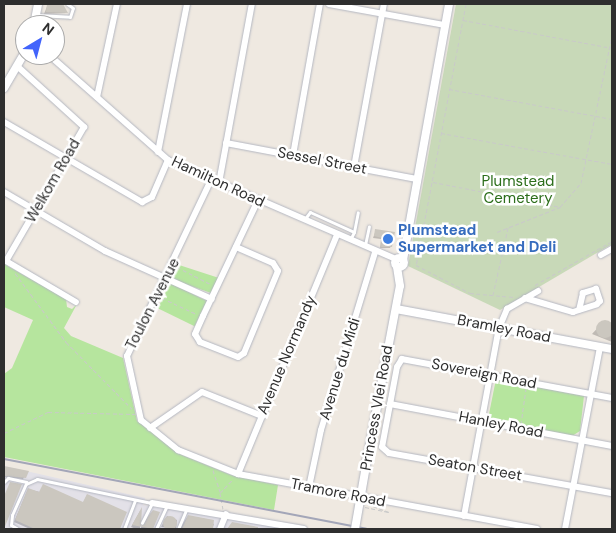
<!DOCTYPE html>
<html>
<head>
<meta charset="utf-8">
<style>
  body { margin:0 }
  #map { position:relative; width:616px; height:533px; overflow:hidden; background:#efe9e1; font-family:"DM Sans",sans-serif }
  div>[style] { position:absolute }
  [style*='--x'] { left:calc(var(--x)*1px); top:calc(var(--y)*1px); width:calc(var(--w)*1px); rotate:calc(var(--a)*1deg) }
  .industrial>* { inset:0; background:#e3e1e8 }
  .green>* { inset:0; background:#b6e59e; transform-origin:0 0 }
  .cemetery>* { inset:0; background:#c8d9b8 }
  .shadow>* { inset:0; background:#0003 }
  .building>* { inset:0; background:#cbc7bf }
  .round { border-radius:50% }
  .path>* { height:1px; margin-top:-0.5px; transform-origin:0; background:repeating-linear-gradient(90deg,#c9c9c9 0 4px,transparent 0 6.5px) }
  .roads { filter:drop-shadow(0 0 1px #b4b7c1) drop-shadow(0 0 1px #b4b7c1) }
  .service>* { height:3px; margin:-1.5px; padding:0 1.5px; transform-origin:1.5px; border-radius:1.5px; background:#fff }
  .minor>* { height:6px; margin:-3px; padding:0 3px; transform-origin:3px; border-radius:3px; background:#fff }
  .tertiary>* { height:8px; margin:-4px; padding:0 4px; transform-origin:4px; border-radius:4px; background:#fff }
  .tertiary>.ring { margin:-4px; padding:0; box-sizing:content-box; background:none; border:8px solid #fff; border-radius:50% }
  .rail>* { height:2px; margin:-1px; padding:0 1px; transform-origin:1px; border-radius:1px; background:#a3a6b8 }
  .bridges { filter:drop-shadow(0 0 1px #b4b7c1) drop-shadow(0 0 1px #b4b7c1) }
  .tertiary-bridge>* { height:8px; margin:-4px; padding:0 4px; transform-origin:4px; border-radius:4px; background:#fff }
  .dots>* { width:14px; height:14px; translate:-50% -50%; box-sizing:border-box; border:2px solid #fff; border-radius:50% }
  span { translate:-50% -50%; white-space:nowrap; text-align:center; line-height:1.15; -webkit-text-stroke:5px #fff; paint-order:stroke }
  .street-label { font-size:15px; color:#2e2e2e }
  .park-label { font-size:15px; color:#2c6e1b }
  .shop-label { font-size:15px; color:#366cbe; font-weight:700 }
  .left { translate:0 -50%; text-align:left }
  .frame { position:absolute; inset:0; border:5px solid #2e2e2e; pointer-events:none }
  .north { position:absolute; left:15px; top:15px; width:50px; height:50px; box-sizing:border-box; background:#fff; border:1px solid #ababab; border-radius:50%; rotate:37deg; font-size:14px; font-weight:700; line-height:20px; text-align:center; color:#2e2e2e }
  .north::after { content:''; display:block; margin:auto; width:18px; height:22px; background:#4264fb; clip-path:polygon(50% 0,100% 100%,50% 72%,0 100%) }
</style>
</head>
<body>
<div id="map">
  <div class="industrial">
    <div style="clip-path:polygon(4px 466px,145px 498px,143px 505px,290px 529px,4px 529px)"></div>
  </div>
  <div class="green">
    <div style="clip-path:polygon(4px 264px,66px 299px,67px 307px,72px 309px,77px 304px,64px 328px,71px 336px,123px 358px,137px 421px,182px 455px,231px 475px,278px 485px,274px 510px,4px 457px,4px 374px,12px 368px,33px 320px,4px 307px)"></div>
    <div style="clip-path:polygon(176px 264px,219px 278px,211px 293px,174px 280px,171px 274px)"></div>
    <div style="left:170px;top:283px;width:41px;height:28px;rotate:26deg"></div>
    <div style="clip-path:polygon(496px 379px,584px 396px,580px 431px,572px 436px,488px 419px)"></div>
  </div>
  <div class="cemetery">
    <div style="clip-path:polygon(456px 4px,612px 4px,612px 244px,500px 310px,408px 266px)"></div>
  </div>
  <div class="shadow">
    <div style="clip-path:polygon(48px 4px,62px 6px,66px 13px,44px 14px)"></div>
    <div style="clip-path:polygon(376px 230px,391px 246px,390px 248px,380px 248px,381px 239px,373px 238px)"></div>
    <div style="clip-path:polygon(603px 322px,612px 323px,612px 342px,592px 334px)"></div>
    <div style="clip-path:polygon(4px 468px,27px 472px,23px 479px,4px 477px)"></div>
    <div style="clip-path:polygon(28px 489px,83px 503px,87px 495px,125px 512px,116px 529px,30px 529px,14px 522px)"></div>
    <div style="clip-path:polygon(140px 511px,140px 529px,136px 529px,131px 527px)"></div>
    <div style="clip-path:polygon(151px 513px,159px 513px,152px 529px,140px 529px)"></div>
    <div style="clip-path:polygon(167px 516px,177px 520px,176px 529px,161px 527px)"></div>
    <div style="clip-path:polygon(188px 516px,214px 524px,212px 529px,179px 529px)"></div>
  </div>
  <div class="building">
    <div style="clip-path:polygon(47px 4px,63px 4px,68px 13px,46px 12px)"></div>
    <div style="clip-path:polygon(375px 229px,395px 232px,392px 247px,381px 247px,382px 238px,374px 236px)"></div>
    <div class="round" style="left:596px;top:320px;width:18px;height:18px"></div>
    <div style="clip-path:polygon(4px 466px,29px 471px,26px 478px,4px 476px)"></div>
    <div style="clip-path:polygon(10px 482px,22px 484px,4px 529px,4px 496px)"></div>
    <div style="clip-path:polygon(43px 484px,83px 502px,87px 494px,127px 512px,120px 529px,35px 529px,15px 520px,28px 488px,39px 492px)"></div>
    <div style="clip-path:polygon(142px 507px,141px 526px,153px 510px,160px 512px,153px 529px,132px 525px)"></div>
    <div style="clip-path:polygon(188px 515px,214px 520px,213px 529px,182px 529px)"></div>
    <div class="round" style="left:163px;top:516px;width:14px;height:14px"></div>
    <div style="clip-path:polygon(232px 522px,258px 527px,258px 529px,227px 529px)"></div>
  </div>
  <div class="path">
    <div style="--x:466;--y:4;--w:266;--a:100.8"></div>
    <div style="--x:416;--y:265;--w:61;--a:27.4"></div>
    <div style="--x:470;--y:293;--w:44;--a:5.2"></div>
    <div style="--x:463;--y:20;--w:152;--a:10.6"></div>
    <div style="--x:449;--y:89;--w:166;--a:10.4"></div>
    <div style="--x:441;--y:133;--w:174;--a:10.3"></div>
    <div style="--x:433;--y:182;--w:129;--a:11.1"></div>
    <div style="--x:497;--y:232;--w:68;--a:-21.6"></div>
    <div style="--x:560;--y:207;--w:32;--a:-49"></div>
    <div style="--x:581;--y:183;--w:150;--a:-78.1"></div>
    <div style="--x:177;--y:267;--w:38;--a:27"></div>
    <div style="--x:15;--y:273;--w:86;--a:53.5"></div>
    <div style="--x:66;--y:342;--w:94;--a:45.4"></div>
    <div style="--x:535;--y:285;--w:89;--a:-29.7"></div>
    <div style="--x:493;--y:295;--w:69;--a:-77.4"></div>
    <div style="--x:162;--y:298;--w:38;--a:25"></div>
    <div style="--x:521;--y:424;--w:36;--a:-82"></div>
    <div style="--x:4;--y:433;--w:49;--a:-25.5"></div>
    <div style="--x:48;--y:412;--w:87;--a:1.3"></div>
    <div style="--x:213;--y:470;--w:23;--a:72"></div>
    <div style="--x:365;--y:507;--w:25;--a:12"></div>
    <div style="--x:389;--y:512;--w:23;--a:-160"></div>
    <div style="--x:223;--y:509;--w:16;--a:-101"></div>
    <div style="--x:220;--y:493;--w:19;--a:-47"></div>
  </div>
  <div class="roads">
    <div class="service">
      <div style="--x:37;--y:15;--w:33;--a:3"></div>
      <div style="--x:70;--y:17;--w:9;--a:-72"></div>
      <div style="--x:73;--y:8;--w:7;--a:-146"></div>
      <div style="--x:304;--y:220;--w:10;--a:-53"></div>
      <div style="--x:310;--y:212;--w:48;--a:24.4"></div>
      <div style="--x:354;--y:232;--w:7;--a:117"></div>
      <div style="--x:354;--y:232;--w:20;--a:-79"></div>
      <div style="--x:365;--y:245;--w:19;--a:-78"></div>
      <div style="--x:4;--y:482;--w:6;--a:-45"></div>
      <div style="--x:8;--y:478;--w:19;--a:12"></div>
      <div style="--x:18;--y:529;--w:8;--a:-150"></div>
      <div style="--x:11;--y:525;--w:10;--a:-84"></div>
      <div style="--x:12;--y:515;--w:34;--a:-66"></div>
      <div style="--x:26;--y:484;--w:12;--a:-24"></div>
      <div style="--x:37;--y:479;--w:117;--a:11.8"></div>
      <div style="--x:152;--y:503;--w:22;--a:117"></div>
      <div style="--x:124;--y:529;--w:31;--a:-69"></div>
      <div style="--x:156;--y:529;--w:26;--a:-65"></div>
      <div style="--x:178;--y:529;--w:21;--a:-67"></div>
    </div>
    <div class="minor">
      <div style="--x:329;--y:4;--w:118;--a:10.3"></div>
      <div style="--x:49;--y:55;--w:159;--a:41.4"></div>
      <div style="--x:168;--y:160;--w:249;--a:23.5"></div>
      <div style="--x:17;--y:66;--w:91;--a:42.3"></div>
      <div style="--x:84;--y:127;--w:155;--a:120.2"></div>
      <div style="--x:6;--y:261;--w:81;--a:30.4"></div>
      <div style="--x:97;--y:97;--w:95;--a:-77.9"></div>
      <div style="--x:4;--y:122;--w:160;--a:30.1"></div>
      <div style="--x:142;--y:202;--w:11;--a:-27"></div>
      <div style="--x:152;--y:197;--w:40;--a:-66.6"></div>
      <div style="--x:226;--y:143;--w:194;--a:10.7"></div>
      <div style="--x:158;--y:152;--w:151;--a:-78.9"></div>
      <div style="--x:293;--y:155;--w:153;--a:-79.9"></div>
      <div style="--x:354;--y:167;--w:166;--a:-79.6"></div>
      <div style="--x:211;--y:180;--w:195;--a:115.5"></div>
      <div style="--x:127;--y:356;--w:66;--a:77.7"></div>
      <div style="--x:141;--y:420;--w:48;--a:39"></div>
      <div style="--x:178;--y:450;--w:65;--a:21.8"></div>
      <div style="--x:238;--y:474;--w:304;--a:10.4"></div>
      <div style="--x:219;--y:183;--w:182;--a:-79.6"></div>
      <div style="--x:4;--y:192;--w:117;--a:30.3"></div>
      <div style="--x:105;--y:251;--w:117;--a:24.2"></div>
      <div style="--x:236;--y:247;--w:40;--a:23.4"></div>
      <div style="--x:273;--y:263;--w:9;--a:58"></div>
      <div style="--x:278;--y:271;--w:89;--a:112.5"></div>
      <div style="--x:244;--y:353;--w:7;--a:146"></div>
      <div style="--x:238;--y:357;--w:41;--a:-158.5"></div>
      <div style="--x:200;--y:342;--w:9;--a:-122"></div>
      <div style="--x:195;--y:334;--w:20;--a:-66"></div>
      <div style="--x:203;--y:316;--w:128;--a:-64.6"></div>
      <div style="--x:601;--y:255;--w:13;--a:-29"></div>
      <div style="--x:525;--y:298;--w:50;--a:16.3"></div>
      <div style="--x:573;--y:312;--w:25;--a:-18"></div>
      <div style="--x:597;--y:304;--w:4;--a:-45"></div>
      <div style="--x:600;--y:301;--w:13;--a:-108"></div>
      <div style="--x:596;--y:289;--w:14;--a:163"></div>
      <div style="--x:583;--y:293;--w:17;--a:103"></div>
      <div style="--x:612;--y:398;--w:214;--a:-169.5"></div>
      <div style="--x:402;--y:359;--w:9;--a:122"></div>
      <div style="--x:397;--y:367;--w:81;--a:100.6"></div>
      <div style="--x:382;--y:447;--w:9;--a:41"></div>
      <div style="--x:389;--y:453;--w:227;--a:10.2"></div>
      <div style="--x:390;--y:404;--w:226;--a:10.7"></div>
      <div style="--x:150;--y:428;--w:63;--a:-34.7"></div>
      <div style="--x:202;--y:392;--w:65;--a:21.8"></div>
      <div style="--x:238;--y:474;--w:259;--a:-67.5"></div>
      <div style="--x:309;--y:487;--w:58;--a:-78.1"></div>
      <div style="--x:321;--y:430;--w:186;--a:-73.1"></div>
      <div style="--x:152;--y:503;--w:154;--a:9.7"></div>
      <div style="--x:464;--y:516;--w:191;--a:-79.5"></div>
      <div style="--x:499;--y:328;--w:21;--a:-67"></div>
      <div style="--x:507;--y:309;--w:36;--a:-30"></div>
      <div style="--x:220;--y:529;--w:16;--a:-68"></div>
      <div style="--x:565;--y:529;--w:185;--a:-79.1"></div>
    </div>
    <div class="tertiary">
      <div style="--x:34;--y:25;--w:21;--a:-79"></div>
      <div style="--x:4;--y:88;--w:42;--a:-59.7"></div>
      <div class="ring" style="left:394.5px;top:257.5px;width:1px;height:1px"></div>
      <div style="--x:403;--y:260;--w:260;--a:-79.8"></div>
      <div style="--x:396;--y:309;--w:220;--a:10.5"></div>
      <div style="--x:367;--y:460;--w:177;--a:-79.3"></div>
      <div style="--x:400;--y:286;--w:20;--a:-99"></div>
    </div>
  </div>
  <div class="rail">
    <div style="--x:4;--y:459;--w:369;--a:10.9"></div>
  </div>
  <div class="bridges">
    <div class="tertiary-bridge">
      <div style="--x:355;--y:529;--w:70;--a:-80.1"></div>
    </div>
  </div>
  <div class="dots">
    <div style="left:388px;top:239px;background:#3f7fe0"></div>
  </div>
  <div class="street-label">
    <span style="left:322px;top:161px;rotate:11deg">Sessel Street</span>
    <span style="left:53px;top:181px;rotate:-60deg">Welkom Road</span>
    <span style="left:218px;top:182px;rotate:25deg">Hamilton Road</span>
    <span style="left:153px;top:304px;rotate:-63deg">Toulon Avenue</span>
    <span style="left:504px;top:329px;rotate:11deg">Bramley Road</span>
    <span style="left:287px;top:355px;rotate:-67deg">Avenue Normandy</span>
    <span style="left:340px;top:369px;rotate:-73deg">Avenue du Midi</span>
    <span style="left:484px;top:374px;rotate:11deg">Sovereign Road</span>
    <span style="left:377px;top:408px;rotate:-80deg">Princess Vlei Road</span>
    <span style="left:501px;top:425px;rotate:11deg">Hanley Road</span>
    <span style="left:475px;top:468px;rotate:10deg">Seaton Street</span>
    <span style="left:338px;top:493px;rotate:11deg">Tramore Road</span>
  </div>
  <div class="park-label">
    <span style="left:518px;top:190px">Plumstead<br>Cemetery</span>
  </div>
  <div class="shop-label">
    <span class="left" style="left:398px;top:239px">Plumstead<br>Supermarket and Deli</span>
  </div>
  <div class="frame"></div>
  <div class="north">N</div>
</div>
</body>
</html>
